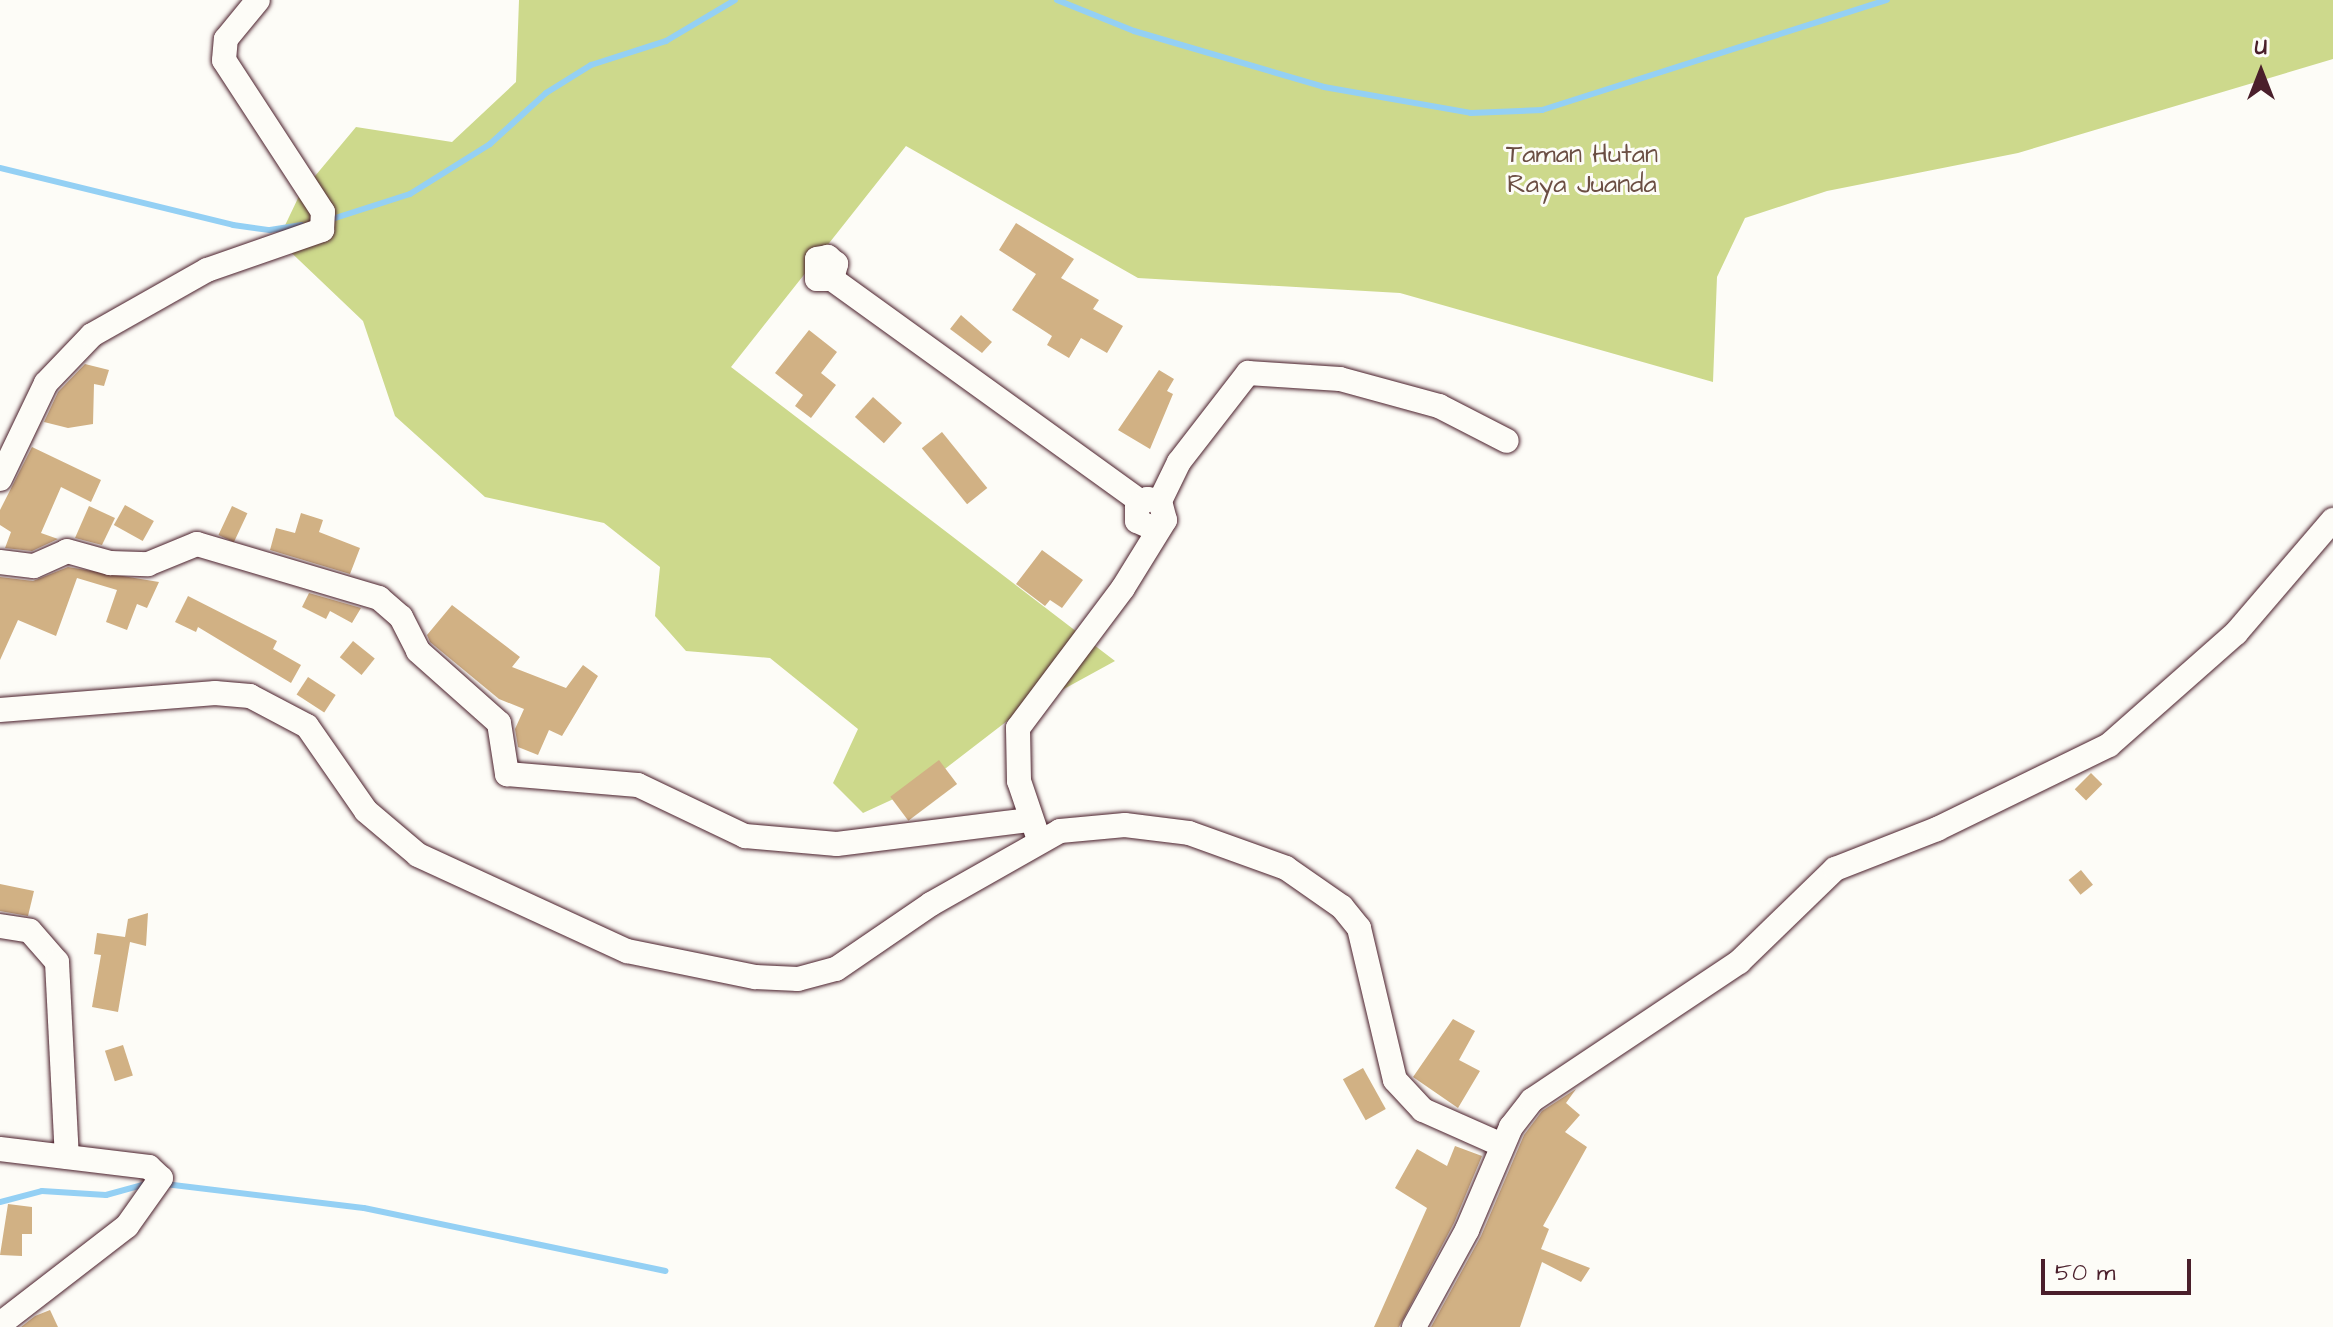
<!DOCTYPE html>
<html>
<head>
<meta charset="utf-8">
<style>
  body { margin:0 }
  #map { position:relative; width:2333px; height:1327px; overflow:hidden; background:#fdfcf7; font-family:"Architects Daughter",sans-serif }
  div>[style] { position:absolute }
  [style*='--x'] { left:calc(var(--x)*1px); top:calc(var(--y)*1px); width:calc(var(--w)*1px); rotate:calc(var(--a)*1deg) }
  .green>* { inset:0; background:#cdd98c }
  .stream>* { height:6px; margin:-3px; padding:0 3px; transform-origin:3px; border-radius:3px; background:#94d0f4 }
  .building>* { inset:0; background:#d1b184; transform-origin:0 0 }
  .roads { filter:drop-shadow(0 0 2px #4a1f2b) drop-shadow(0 0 2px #4a1f2b) }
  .street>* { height:24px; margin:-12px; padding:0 12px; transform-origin:12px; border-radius:12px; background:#fdfcf7 }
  span { translate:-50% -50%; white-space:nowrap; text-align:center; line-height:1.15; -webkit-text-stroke:6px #fdfcf7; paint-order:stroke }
  .park-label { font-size:26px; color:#6b4e43 }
  .north { position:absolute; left:2221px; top:32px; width:80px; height:80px; -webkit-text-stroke:6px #fdfcf7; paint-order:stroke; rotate:0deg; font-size:22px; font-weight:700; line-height:32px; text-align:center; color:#4a1f2b }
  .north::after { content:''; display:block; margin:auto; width:28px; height:36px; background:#4a1f2b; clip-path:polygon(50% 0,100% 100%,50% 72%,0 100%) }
  .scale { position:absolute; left:2041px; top:1259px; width:150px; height:36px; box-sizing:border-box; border:4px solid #4a1f2b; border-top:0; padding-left:10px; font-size:24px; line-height:28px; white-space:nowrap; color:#4a1f2b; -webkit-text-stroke:6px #fdfcf7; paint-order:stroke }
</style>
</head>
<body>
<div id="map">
  <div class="green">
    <div style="clip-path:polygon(519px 0,2333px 0,2333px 59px,2018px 153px,1827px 191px,1745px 218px,1717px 277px,1713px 382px,1400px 293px,1138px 278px,906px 146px,731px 367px,1115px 661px,1011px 718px,924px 785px,863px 813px,833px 783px,858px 729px,770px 658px,686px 651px,655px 616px,660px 567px,604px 523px,485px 497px,395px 416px,363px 321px,278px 240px,300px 194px,356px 127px,452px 142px,516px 82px)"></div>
  </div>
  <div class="stream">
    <div style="--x:1057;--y:0;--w:83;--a:21.9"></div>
    <div style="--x:1134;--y:31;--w:198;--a:16.4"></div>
    <div style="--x:1324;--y:87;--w:149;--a:10"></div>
    <div style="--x:1471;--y:113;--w:71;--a:-2.4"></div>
    <div style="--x:1542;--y:110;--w:362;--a:-17.7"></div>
    <div style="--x:0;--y:168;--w:240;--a:13.7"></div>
    <div style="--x:233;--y:225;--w:37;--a:8"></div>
    <div style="--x:270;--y:230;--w:32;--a:-9"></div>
    <div style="--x:329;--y:220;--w:85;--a:-17.8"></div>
    <div style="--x:410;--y:194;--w:94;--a:-32"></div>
    <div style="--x:490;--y:144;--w:76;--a:-42.3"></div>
    <div style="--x:546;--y:93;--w:53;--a:-31.9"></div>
    <div style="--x:591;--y:65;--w:79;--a:-17.7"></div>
    <div style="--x:666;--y:41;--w:80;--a:-30.7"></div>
    <div style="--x:165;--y:1184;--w:200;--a:6.9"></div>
    <div style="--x:364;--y:1208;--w:308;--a:11.8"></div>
    <div style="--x:0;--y:1202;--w:43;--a:-14.7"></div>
    <div style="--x:42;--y:1191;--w:64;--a:3.6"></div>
    <div style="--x:106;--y:1195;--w:41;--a:-15.4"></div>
  </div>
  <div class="building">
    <div style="clip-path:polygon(1016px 223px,1074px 259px,1061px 278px,1099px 300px,1093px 309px,1123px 326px,1107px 353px,1081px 338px,1069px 358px,1047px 345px,1052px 336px,1012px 310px,1036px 274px,999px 250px)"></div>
    <div style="clip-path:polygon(961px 315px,992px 342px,982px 353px,950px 329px)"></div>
    <div style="clip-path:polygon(809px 330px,837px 352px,821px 373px,836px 385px,811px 418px,795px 406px,803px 395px,775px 373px)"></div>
    <div style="clip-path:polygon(85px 364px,109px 370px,104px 386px,94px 384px,93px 424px,68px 428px,44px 422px,58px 392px)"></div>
    <div style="clip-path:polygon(1159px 370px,1174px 379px,1167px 391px,1173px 394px,1150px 449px,1118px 430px)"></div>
    <div style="left:873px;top:397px;width:39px;height:27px;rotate:42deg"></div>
    <div style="left:942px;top:432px;width:72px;height:26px;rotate:51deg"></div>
    <div style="clip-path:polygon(32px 447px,101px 480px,91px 502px,61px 487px,41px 533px,58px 539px,32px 551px,5px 548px,11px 532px,0 525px,0 510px)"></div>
    <div style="left:125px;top:505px;width:33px;height:23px;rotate:29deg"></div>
    <div style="clip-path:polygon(89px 506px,115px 518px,102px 545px,75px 538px)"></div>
    <div style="left:232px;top:506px;width:17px;height:32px;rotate:25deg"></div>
    <div style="clip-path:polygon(301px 513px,323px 520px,319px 532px,360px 548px,350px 574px,270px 550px,276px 528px,295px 533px)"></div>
    <div style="clip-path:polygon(1042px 550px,1083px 580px,1062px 608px,1050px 600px,1045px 606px,1016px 584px)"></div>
    <div style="clip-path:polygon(68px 567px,159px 582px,147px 608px,137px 604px,127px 630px,106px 622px,117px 590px,77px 578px,56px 636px,18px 620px,0 660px,0 577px,33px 581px)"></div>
    <div style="clip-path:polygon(309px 593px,361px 608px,352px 623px,330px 611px,326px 619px,302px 607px)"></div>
    <div style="clip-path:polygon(188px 596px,277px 641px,273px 649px,301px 665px,291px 683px,198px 627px,196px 632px,175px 622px)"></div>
    <div style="clip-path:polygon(452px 605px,520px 657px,512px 667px,566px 688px,583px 665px,598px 676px,562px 736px,549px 730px,538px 755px,518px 747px,515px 729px,524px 709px,499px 699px,430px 642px,427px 635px)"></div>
    <div style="left:353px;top:641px;width:28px;height:21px;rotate:39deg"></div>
    <div style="left:308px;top:677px;width:33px;height:21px;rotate:33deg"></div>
    <div style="left:939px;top:760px;width:30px;height:61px;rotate:53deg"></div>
    <div style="left:2091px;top:773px;width:16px;height:23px;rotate:45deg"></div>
    <div style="left:2081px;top:870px;width:19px;height:16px;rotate:51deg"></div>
    <div style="clip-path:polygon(0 884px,34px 891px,28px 916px,0 911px)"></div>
    <div style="clip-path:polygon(148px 913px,146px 946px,130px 942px,118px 1012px,92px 1007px,101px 955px,94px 954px,97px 933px,125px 937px,128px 919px)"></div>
    <div style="clip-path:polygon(1453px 1019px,1475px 1031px,1459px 1060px,1480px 1071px,1458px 1108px,1413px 1077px)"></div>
    <div style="left:123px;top:1045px;width:32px;height:19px;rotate:72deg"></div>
    <div style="left:1363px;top:1068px;width:47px;height:23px;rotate:61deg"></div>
    <div style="clip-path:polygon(1576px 1089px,1566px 1103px,1580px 1115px,1565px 1132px,1587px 1147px,1543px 1226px,1549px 1229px,1541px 1249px,1590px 1268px,1581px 1282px,1542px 1262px,1520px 1327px,1431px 1327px,1481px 1236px,1524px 1135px,1542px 1111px)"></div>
    <div style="clip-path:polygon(1455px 1146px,1482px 1156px,1454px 1223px,1399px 1327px,1374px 1327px,1427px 1208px,1395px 1188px,1417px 1149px,1447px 1166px)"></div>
    <div style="clip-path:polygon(8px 1204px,32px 1207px,32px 1234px,22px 1234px,22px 1256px,0 1255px)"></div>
    <div style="clip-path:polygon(50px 1310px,58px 1327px,21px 1327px,35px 1316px)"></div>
  </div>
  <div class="roads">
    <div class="street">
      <div style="--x:832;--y:279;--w:16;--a:-75"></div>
      <div style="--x:836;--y:264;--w:11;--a:-139"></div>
      <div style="--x:828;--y:257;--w:11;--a:170"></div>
      <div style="--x:817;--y:259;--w:20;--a:90"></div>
      <div style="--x:817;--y:279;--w:15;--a:0"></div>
      <div style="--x:832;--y:279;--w:381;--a:35.8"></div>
      <div style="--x:0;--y:479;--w:106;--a:-64.4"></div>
      <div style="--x:46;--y:383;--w:66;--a:-46.2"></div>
      <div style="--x:92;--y:335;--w:132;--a:-29.5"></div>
      <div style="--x:207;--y:270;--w:122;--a:-19.2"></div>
      <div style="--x:322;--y:230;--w:18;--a:-87"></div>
      <div style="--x:323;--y:212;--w:181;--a:-123.1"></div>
      <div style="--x:224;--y:60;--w:21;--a:-85"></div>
      <div style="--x:226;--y:39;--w:50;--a:-50.6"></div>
      <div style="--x:1160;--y:501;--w:43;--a:-64"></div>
      <div style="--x:1179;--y:462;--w:113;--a:-52.2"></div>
      <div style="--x:1248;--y:373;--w:92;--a:3.7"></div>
      <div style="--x:1340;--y:379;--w:103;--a:15.3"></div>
      <div style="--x:1439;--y:406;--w:76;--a:27.2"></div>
      <div style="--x:0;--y:562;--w:34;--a:7"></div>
      <div style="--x:34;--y:566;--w:36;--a:-24"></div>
      <div style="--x:67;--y:551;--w:45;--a:15.6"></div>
      <div style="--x:110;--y:563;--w:38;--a:2"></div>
      <div style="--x:148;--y:564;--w:53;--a:-22.2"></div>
      <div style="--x:197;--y:544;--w:190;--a:16.5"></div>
      <div style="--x:379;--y:598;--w:29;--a:41"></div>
      <div style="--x:401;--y:617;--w:38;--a:63"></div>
      <div style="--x:418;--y:651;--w:108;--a:41.6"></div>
      <div style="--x:499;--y:723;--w:52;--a:81.1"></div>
      <div style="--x:507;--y:774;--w:131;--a:4.8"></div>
      <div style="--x:638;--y:785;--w:119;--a:25.5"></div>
      <div style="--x:745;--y:836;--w:92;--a:5"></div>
      <div style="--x:837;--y:844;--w:195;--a:-7.1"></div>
      <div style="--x:0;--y:710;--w:216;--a:-4.5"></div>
      <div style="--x:215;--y:693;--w:35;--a:5"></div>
      <div style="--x:250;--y:696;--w:64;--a:27.8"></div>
      <div style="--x:307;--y:726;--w:103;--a:55.2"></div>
      <div style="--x:366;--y:811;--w:68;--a:40.2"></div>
      <div style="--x:418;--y:855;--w:230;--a:24.7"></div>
      <div style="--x:627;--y:951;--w:131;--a:11.5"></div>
      <div style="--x:755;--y:977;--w:43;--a:2.7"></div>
      <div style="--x:798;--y:979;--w:39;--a:-15"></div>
      <div style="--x:836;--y:969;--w:115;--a:-34.4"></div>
      <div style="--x:931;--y:904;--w:148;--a:-29.5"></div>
      <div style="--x:1060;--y:831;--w:65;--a:-5.3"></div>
      <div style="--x:1125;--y:825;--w:64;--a:7.1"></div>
      <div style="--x:1189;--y:833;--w:103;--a:19.8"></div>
      <div style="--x:1286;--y:868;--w:68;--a:34.9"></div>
      <div style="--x:1342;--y:907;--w:27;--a:51"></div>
      <div style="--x:1359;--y:928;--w:156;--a:76.7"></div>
      <div style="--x:1395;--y:1080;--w:41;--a:47"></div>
      <div style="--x:1423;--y:1110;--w:86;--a:23.9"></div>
      <div style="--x:1037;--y:834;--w:56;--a:-108.8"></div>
      <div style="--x:1019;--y:781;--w:53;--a:-91.1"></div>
      <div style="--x:1018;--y:728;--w:175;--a:-53.1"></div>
      <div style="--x:1123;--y:588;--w:80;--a:-58.3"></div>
      <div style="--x:1165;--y:520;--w:20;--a:-105"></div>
      <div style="--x:1160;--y:501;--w:13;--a:-171"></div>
      <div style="--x:1147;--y:499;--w:13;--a:141"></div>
      <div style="--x:1137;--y:507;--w:14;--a:90"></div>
      <div style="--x:1137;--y:521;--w:20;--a:24"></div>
      <div style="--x:0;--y:926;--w:30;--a:9"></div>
      <div style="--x:30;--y:931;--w:41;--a:48.9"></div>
      <div style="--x:57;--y:962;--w:195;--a:87.1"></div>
      <div style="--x:0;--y:1149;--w:150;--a:6.9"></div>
      <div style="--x:149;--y:1167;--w:16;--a:43"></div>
      <div style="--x:161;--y:1178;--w:59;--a:125.3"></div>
      <div style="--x:127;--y:1226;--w:160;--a:142.3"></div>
      <div style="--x:1414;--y:1327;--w:111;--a:-61.3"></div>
      <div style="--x:1467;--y:1230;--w:112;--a:-66.9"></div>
      <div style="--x:1511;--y:1127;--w:34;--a:-52"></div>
      <div style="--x:1532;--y:1100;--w:249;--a:-33.7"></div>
      <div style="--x:1739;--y:962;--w:134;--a:-44.1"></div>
      <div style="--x:1835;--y:869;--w:110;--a:-21.4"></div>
      <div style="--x:1937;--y:829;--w:191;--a:-26"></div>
      <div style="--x:2109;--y:745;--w:169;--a:-41.4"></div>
      <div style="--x:2236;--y:633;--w:149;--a:-49.4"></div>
    </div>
  </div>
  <div class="park-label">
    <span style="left:1582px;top:170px">Taman Hutan<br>Raya Juanda</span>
  </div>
  <div class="north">U</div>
  <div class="scale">50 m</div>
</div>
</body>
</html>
